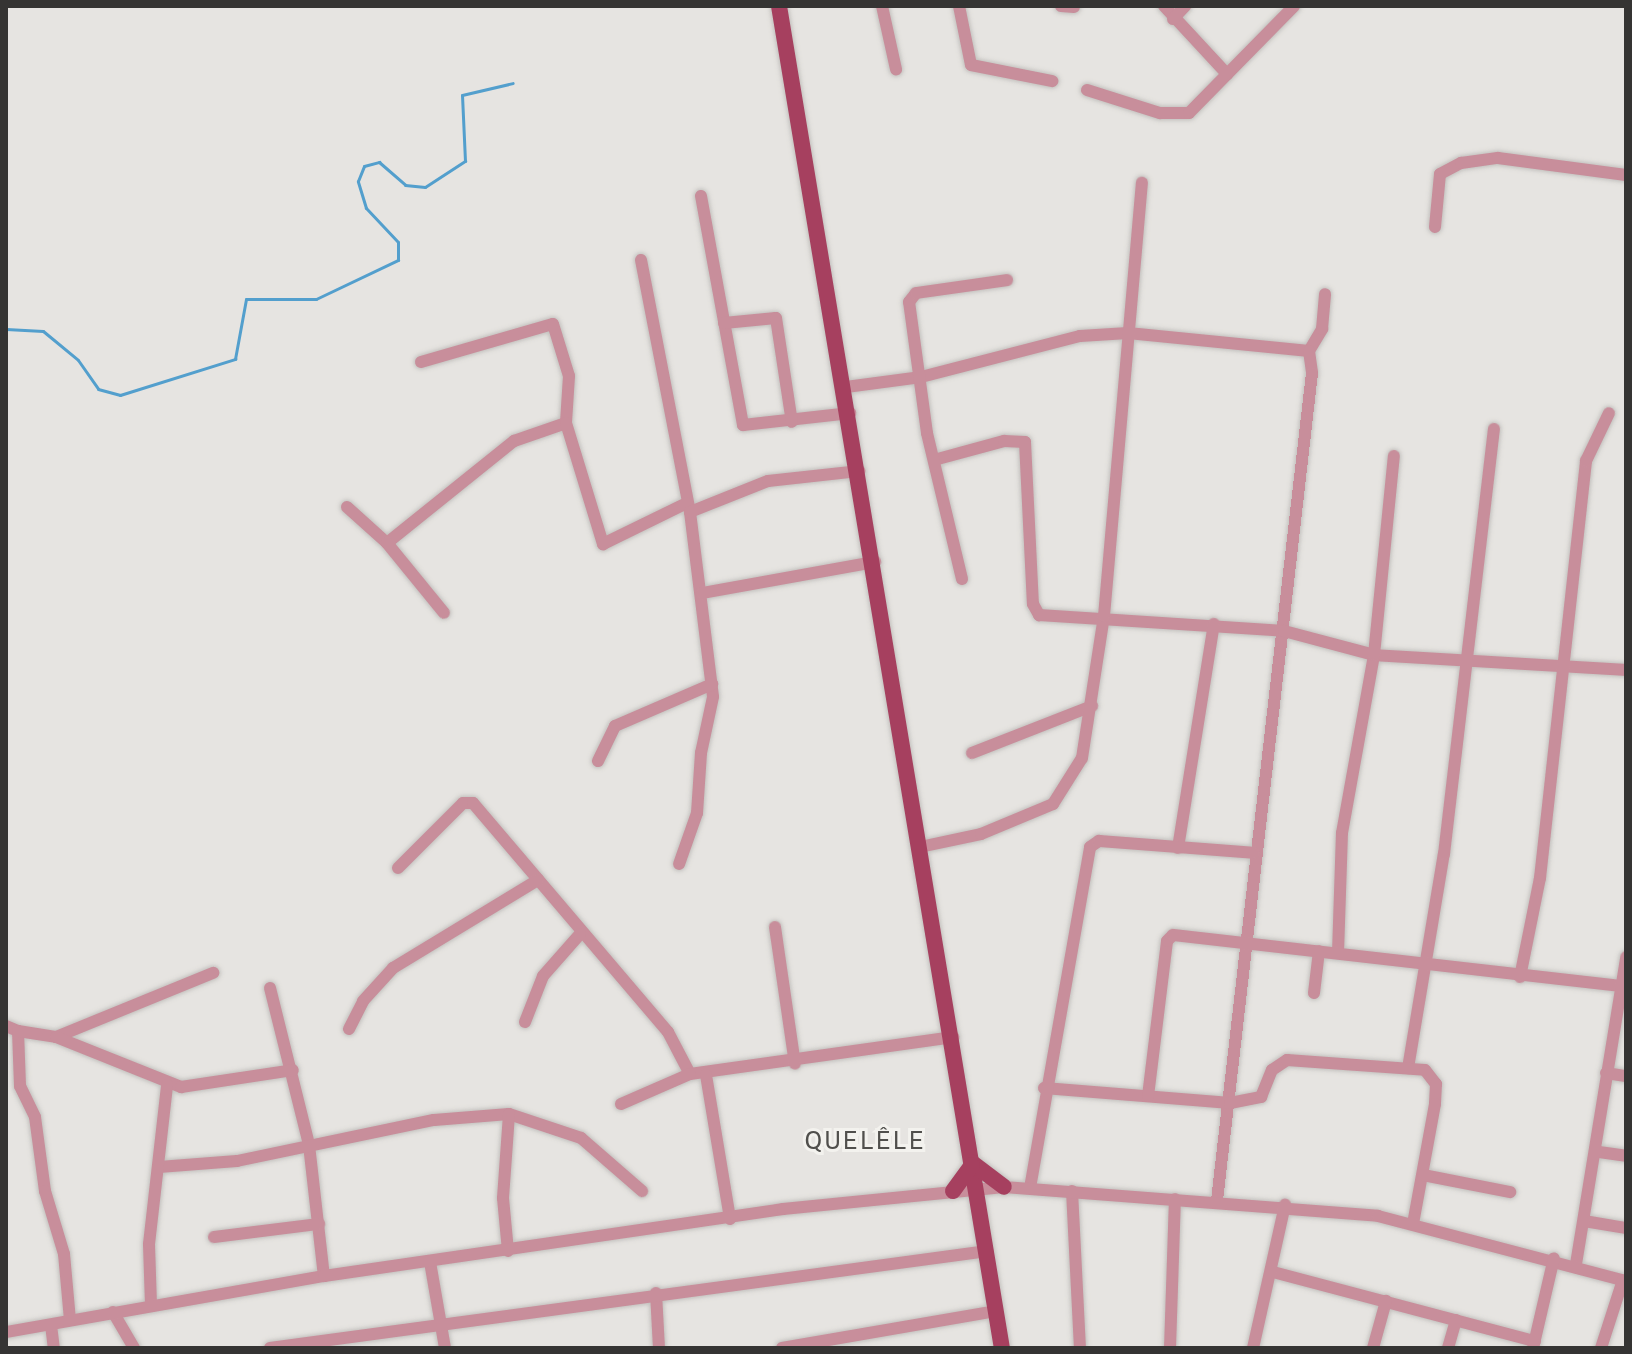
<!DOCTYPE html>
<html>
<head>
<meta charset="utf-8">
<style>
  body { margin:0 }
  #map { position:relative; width:1632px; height:1354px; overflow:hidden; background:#e6e4e1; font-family:"Public Sans",sans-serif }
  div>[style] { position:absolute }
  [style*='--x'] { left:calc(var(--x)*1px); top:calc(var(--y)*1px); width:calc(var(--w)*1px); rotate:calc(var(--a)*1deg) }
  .stream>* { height:3px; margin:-1.5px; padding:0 1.5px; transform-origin:1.5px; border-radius:1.5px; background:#539fcd }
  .roads { filter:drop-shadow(0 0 2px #c3c1be) drop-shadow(0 0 2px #c3c1be) }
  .minor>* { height:12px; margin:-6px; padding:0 6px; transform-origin:6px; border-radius:6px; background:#c88e9b }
  .major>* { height:16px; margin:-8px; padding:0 8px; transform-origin:8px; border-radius:8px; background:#a6405f }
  span { translate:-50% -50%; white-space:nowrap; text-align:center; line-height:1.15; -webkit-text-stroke:6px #f3f2ee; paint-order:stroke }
  .neighbourhood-label { font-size:24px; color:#504f4c; letter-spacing:2px }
  .frame { position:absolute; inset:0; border:8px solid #353433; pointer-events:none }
</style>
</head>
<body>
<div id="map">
  <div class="stream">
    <div style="--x:6;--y:329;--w:37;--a:3"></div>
    <div style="--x:43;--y:331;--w:45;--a:39.6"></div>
    <div style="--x:78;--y:360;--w:35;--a:55"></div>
    <div style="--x:98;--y:389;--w:23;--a:15"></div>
    <div style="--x:120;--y:395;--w:121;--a:-17.4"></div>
    <div style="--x:235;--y:359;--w:61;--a:-79.6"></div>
    <div style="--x:246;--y:299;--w:70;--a:0"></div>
    <div style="--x:316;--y:299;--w:91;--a:-25.4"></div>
    <div style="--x:398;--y:260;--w:18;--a:-90"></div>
    <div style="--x:398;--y:242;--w:47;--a:-133.3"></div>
    <div style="--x:366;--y:208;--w:28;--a:-107"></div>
    <div style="--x:358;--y:181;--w:16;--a:-68"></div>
    <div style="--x:364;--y:166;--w:16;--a:-15"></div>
    <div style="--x:379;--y:162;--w:35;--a:41"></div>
    <div style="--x:405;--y:185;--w:20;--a:6"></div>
    <div style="--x:425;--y:187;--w:48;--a:-33"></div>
    <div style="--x:465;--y:161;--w:66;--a:-92.6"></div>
    <div style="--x:462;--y:95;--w:52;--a:-13.2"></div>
  </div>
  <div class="roads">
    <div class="minor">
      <div style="--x:882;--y:6;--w:65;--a:77.5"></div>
      <div style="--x:959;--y:6;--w:60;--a:78.5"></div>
      <div style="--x:971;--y:65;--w:83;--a:11.2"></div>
      <div style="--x:1061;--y:6;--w:13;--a:4"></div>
      <div style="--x:1164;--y:6;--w:93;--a:47.2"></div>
      <div style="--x:1173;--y:19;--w:18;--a:-47"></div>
      <div style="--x:1087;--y:90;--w:77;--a:17.5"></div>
      <div style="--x:1160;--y:113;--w:29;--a:0"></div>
      <div style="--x:1189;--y:113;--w:150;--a:-45.5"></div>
      <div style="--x:701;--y:196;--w:233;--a:79.6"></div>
      <div style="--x:743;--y:425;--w:108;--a:-6.4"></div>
      <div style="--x:1435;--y:227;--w:53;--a:-84.6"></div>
      <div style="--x:1440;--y:174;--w:24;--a:-28"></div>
      <div style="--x:1461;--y:163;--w:37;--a:-8"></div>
      <div style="--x:1498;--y:158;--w:129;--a:7.6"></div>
      <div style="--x:641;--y:260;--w:257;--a:79"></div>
      <div style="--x:690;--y:512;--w:186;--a:82.9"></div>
      <div style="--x:713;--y:697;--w:57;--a:102.1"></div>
      <div style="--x:701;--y:753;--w:60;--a:93.8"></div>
      <div style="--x:697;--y:813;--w:54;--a:109.4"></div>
      <div style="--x:724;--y:323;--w:52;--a:-5.5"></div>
      <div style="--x:776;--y:318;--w:105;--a:81.3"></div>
      <div style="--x:1309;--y:351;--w:26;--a:-59"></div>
      <div style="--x:1322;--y:329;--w:35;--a:-85"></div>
      <div style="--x:421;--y:362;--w:137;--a:-16.1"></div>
      <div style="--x:553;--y:324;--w:54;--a:72.9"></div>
      <div style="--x:569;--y:376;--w:47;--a:93.7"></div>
      <div style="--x:846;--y:387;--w:76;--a:-7.6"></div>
      <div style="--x:921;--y:377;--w:164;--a:-14.5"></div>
      <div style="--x:1080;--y:336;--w:48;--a:-3.6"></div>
      <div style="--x:1128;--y:333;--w:182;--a:5.7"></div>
      <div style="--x:1309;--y:351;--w:22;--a:82"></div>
      <div style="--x:1312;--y:373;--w:833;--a:96.55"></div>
      <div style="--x:934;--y:460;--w:73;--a:-15.2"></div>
      <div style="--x:1004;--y:441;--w:21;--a:3"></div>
      <div style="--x:1025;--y:442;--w:162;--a:87.2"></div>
      <div style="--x:1033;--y:604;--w:13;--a:61"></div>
      <div style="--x:1039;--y:615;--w:246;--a:3.7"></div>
      <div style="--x:1284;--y:631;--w:93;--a:14.9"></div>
      <div style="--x:1374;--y:655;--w:252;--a:3.4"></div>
      <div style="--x:347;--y:507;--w:54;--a:42"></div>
      <div style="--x:387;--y:543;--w:163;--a:-38.8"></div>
      <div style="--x:514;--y:441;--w:55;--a:-19.1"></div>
      <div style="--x:566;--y:423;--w:127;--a:73"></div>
      <div style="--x:603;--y:544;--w:93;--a:-26"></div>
      <div style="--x:690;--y:512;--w:84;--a:-21.7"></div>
      <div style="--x:768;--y:481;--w:92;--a:-6.3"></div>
      <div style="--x:387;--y:543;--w:90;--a:50.8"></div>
      <div style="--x:962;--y:579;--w:150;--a:-103.5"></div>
      <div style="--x:927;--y:433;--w:132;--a:-97.8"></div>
      <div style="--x:909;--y:302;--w:11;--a:-52"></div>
      <div style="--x:916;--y:293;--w:92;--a:-8.1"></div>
      <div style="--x:702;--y:593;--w:176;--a:-10.2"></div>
      <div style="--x:972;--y:753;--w:129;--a:-21.4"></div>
      <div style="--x:598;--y:761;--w:39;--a:-64"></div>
      <div style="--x:615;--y:726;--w:106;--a:-23.4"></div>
      <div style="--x:920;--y:847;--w:62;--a:-12"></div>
      <div style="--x:981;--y:834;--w:78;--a:-22.6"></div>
      <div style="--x:1053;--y:804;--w:54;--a:-57.8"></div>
      <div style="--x:1082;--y:758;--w:144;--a:-81.2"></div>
      <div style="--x:1104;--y:616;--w:435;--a:-85"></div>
      <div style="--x:1178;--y:848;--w:227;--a:-80.9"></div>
      <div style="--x:398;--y:868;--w:92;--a:-45"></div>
      <div style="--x:463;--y:803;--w:10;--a:0"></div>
      <div style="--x:473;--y:803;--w:301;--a:49.6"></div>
      <div style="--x:668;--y:1032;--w:47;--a:62.4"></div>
      <div style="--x:690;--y:1074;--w:266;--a:-8"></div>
      <div style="--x:775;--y:927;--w:138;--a:81.7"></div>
      <div style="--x:1338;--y:953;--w:120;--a:-88.1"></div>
      <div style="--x:1342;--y:833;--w:181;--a:-79.8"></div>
      <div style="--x:1374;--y:655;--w:200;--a:-84.3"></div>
      <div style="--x:1520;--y:977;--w:101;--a:-78.6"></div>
      <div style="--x:1540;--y:878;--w:420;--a:-83.7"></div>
      <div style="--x:1586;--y:461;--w:53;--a:-64.4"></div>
      <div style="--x:270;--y:988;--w:162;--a:76"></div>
      <div style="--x:309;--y:1145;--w:132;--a:83.5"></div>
      <div style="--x:1314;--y:993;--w:42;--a:-83.2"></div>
      <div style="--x:525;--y:1022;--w:49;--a:-68.6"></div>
      <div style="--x:543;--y:976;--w:56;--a:-48.6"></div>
      <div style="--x:6;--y:1026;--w:13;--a:23"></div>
      <div style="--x:18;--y:1031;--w:55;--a:87.9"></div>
      <div style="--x:20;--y:1086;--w:34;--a:64"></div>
      <div style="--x:35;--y:1117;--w:75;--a:82.3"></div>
      <div style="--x:45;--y:1191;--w:66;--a:73.2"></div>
      <div style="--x:64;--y:1254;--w:66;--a:84.8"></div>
      <div style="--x:349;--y:1029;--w:31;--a:-63"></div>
      <div style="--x:363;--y:1001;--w:45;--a:-47.7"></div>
      <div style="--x:393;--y:968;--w:170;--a:-31.3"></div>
      <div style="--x:18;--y:1031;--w:38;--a:9"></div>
      <div style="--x:56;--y:1037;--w:170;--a:-22.2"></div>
      <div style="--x:56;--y:1037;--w:135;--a:21.8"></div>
      <div style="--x:181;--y:1087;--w:113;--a:-8.6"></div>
      <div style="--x:1408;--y:1068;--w:217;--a:-80.5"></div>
      <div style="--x:1444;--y:854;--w:428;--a:-83.3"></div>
      <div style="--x:1606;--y:1073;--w:20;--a:9"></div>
      <div style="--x:706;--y:1075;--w:146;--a:80.5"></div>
      <div style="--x:1044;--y:1088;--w:187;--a:4.6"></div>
      <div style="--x:1230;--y:1103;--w:32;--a:-11"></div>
      <div style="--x:1261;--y:1097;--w:29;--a:-68"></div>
      <div style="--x:1272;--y:1070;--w:18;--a:-34"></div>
      <div style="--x:1287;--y:1060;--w:138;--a:4.1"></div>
      <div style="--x:1425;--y:1070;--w:18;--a:52"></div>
      <div style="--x:1436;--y:1084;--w:20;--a:93"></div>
      <div style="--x:1435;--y:1104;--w:122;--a:100.4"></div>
      <div style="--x:1148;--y:1096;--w:156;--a:-83"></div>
      <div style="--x:1167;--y:941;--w:8;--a:-45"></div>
      <div style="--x:1173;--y:935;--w:456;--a:6.5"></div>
      <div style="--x:621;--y:1104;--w:75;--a:-23.5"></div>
      <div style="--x:1599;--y:1152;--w:27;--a:8"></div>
      <div style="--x:159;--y:1167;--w:78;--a:-4.4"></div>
      <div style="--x:237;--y:1161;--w:201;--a:-11.8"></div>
      <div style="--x:434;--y:1120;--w:75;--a:-4.6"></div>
      <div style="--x:509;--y:1114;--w:76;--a:18.4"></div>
      <div style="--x:581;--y:1138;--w:81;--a:41"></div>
      <div style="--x:1423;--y:1175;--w:89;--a:11.1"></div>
      <div style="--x:1030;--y:1188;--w:346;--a:-80"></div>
      <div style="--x:1090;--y:847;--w:11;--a:-34"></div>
      <div style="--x:1099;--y:841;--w:155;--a:4.4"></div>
      <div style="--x:1072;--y:1191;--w:157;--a:87.1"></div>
      <div style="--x:1584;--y:1221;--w:43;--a:9.5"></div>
      <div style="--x:214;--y:1237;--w:106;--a:-7.1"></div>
      <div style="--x:508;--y:1251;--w:53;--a:-95.4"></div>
      <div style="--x:503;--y:1198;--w:84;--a:-85.9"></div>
      <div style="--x:430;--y:1262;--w:87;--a:80.1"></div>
      <div style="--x:1576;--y:1264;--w:311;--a:-80.7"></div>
      <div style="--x:1273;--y:1272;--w:271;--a:14.8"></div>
      <div style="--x:656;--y:1293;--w:55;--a:86.9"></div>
      <div style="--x:151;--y:1305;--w:61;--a:-91.9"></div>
      <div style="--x:149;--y:1244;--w:160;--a:-83.5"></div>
      <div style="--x:113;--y:1312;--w:42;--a:59.7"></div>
      <div style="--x:51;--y:1325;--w:23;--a:83"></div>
      <div style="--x:6;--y:1332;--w:323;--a:-10"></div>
      <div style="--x:324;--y:1276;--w:464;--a:-8.3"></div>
      <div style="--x:783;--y:1209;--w:222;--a:-5.7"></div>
      <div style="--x:1004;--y:1187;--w:375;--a:4.4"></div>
      <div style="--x:1378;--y:1216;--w:256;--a:14.7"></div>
      <div style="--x:270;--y:1348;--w:724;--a:-7.7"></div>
      <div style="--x:782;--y:1348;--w:218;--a:-9.8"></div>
      <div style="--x:1170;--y:1348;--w:149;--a:-88.1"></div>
      <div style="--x:1253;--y:1348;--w:147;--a:-77.4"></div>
      <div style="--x:1373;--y:1348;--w:49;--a:-74.5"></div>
      <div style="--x:1448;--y:1348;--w:29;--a:-74"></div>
      <div style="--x:1533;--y:1348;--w:92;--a:-76.9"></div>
      <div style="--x:1601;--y:1348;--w:71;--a:-72.1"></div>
    </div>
    <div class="major">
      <div style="--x:779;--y:6;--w:1360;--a:80.57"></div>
      <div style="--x:971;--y:1162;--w:41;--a:37.1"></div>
      <div style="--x:953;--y:1191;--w:32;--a:-54"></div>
    </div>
  </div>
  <div class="neighbourhood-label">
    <span style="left:865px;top:1141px">QUELÊLE</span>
  </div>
  <div class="frame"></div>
</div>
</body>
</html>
